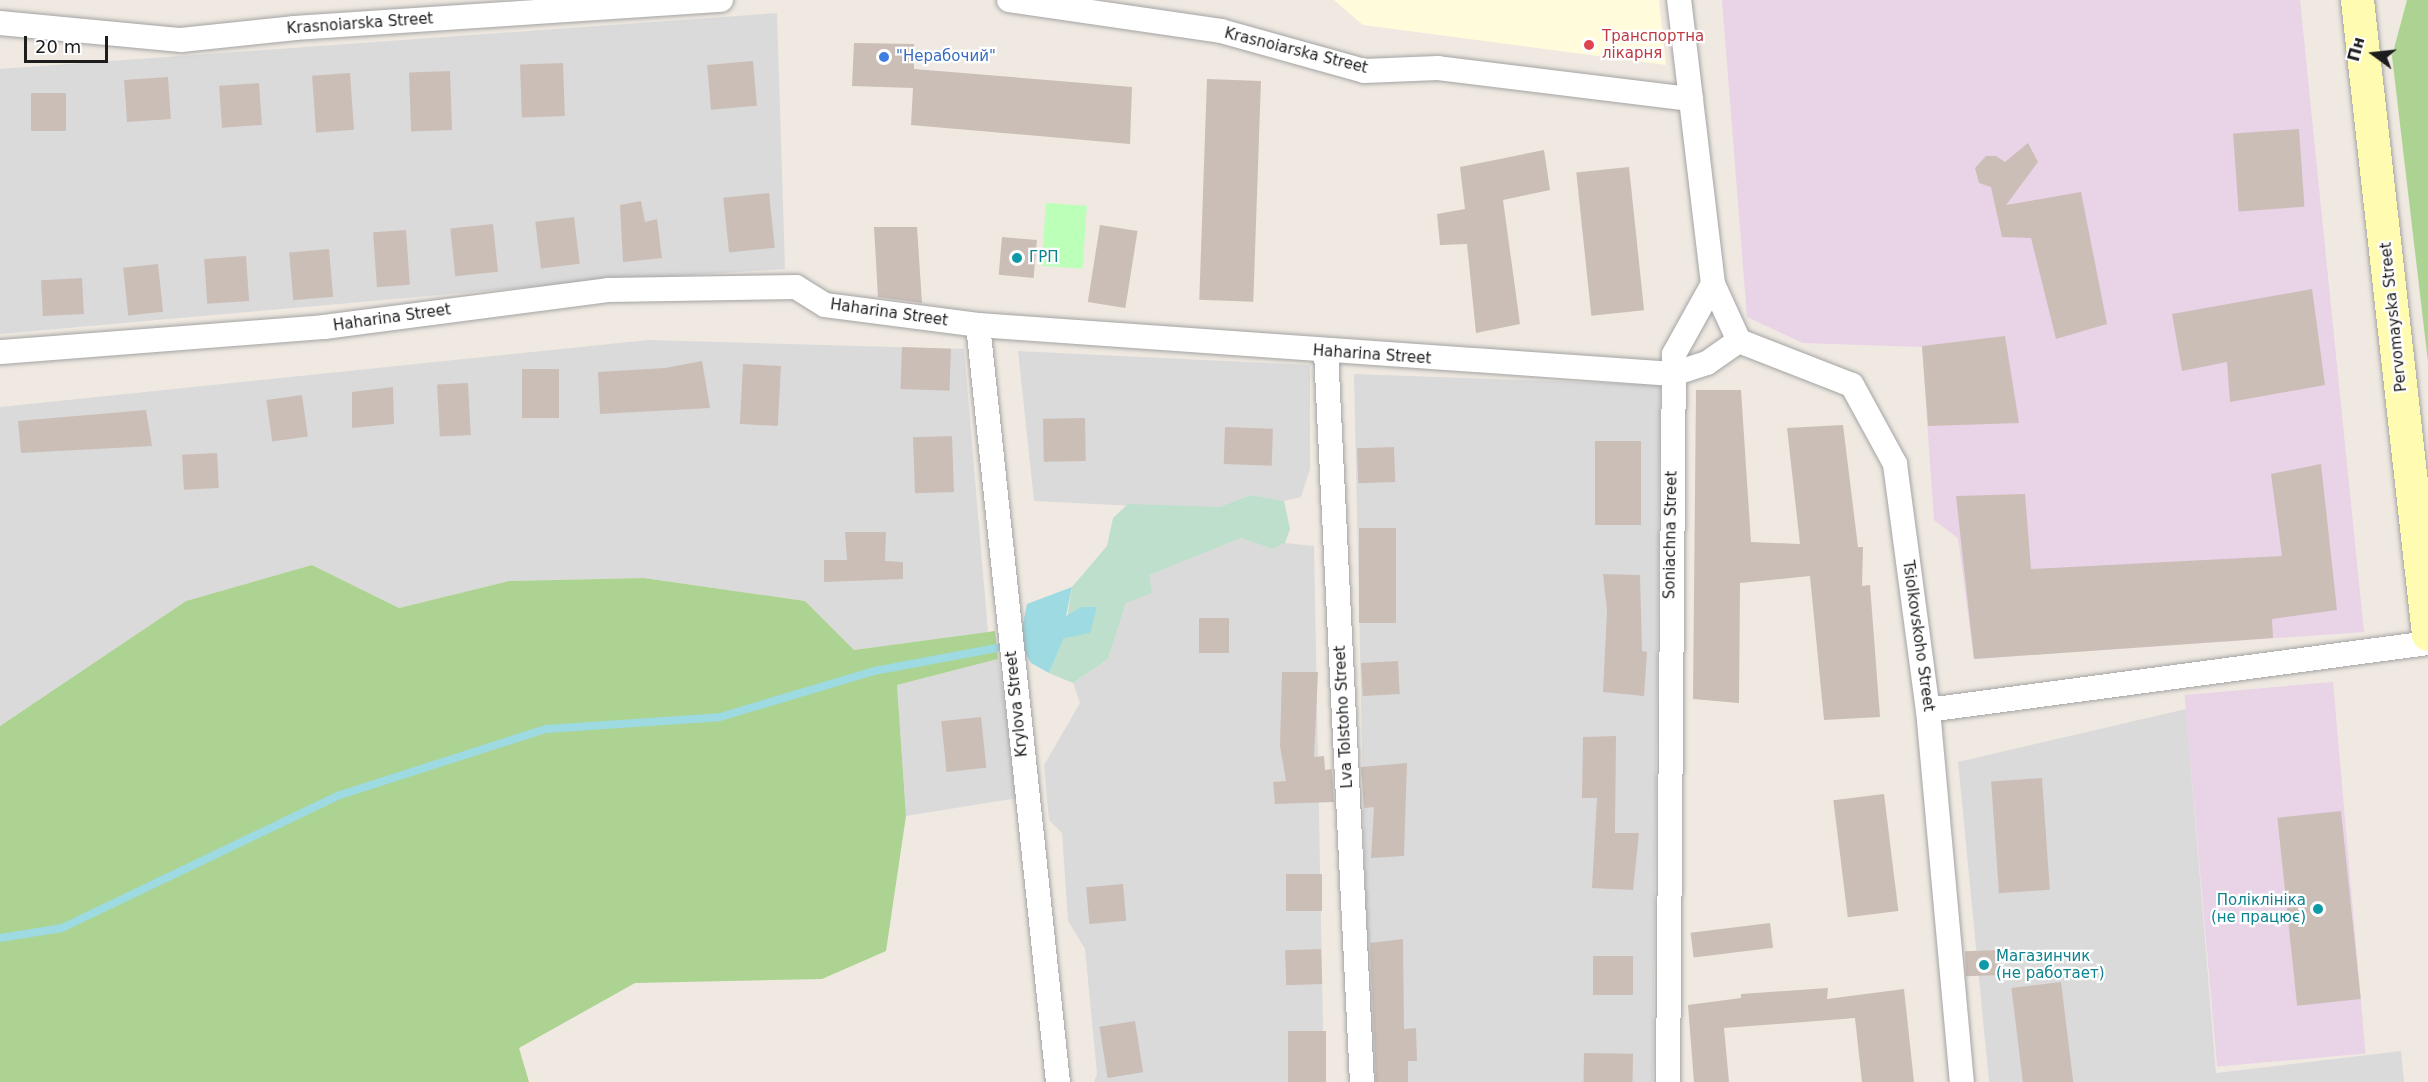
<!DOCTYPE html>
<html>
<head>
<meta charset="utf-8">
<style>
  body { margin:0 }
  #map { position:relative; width:2428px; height:1082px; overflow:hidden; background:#efe9e1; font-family:"DejaVu Sans",sans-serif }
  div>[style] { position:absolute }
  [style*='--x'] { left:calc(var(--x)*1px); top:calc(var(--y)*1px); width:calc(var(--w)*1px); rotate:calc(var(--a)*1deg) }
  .residential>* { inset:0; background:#dbdada }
  .industrial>* { inset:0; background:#e9d3e7; transform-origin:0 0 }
  .education>* { inset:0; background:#fffbdb }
  .forest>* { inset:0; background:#acd392 }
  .wetland>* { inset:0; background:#bddfcb }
  .park>* { inset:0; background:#bbffb9; transform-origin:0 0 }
  .water>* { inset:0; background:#9ddae2 }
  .stream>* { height:8px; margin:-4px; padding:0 4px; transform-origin:4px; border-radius:4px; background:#9ddae2 }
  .building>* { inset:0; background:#cbbeb7; transform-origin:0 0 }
  .roads { filter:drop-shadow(0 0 2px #a4a4a4) drop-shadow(0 0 2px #a4a4a4) }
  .street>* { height:24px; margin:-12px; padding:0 12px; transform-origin:12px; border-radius:12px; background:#fff }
  .secondary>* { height:33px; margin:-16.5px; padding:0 16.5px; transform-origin:16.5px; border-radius:16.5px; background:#fffbb0 }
  .dots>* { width:16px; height:16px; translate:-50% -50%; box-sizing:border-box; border:3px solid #fff; border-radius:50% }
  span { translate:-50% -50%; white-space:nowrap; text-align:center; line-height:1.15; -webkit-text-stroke:4.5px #fff; paint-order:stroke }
  .street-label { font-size:15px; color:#1d1d1d }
  .health-label { font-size:15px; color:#be3a42 }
  .left { translate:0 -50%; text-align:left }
  .shop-label { font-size:15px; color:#366cbe }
  .culture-label { font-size:15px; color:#0d838f }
  .right { translate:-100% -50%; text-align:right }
  .north { position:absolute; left:2344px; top:24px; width:60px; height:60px; -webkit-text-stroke:4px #fff; paint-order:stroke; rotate:285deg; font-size:16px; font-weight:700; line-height:24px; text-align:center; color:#1d1d1d }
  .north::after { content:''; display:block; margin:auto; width:21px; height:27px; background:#1d1d1d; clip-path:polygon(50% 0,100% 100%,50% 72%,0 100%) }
  .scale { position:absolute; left:24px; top:36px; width:84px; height:27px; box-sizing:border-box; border:3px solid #1d1d1d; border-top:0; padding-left:8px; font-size:18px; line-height:21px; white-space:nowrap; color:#1d1d1d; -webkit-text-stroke:4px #fff; paint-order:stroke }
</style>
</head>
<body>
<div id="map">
  <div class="residential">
    <div style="clip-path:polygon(777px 13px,785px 269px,599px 281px,0 334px,0 69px)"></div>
    <div style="clip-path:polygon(648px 340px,964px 349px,988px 632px,854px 650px,805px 601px,644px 578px,509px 581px,399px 608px,312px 565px,186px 601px,0 726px,0 407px)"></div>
    <div style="clip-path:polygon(1018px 351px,1310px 365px,1310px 469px,1301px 497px,1284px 501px,1251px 495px,1219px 507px,1197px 509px,1034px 501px)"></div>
    <div style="clip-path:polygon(1354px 374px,1660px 385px,1653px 1082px,1372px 1082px,1368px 1019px)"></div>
    <div style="clip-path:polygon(1241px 538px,1273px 549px,1285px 543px,1314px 546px,1324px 1082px,1094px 1082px,1097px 1074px,1085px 949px,1068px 921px,1062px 833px,1049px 820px,1044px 765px,1080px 703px,1073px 683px,1108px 659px,1126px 603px,1148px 575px)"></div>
    <div style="clip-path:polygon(998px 659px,1018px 798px,906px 816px,897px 685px)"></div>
    <div style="clip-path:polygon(2186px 709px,2216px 1073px,2401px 1051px,2404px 1082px,1989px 1082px,1958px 762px)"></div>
  </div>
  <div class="industrial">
    <div style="clip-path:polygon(1722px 0,2300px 0,2364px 632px,1974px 659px,1958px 538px,1934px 520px,1922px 347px,1803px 343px,1747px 317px)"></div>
    <div style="left:2333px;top:682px;width:373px;height:149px;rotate:85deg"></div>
  </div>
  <div class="education">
    <div style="clip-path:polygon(1334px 0,1659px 0,1666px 65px,1363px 25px)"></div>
  </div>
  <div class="forest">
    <div style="clip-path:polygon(2407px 0,2428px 0,2428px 362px,2392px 56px)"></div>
    <div style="clip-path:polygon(312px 565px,399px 608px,509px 581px,644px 578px,805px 601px,854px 650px,995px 631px,998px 659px,897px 685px,906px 816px,886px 951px,822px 979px,635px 983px,519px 1048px,529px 1082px,0 1082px,0 726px,186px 601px)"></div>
  </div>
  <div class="wetland">
    <div style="clip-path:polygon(1251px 495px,1284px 501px,1290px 529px,1285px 543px,1273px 549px,1241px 538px,1149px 575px,1152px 593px,1126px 603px,1108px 659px,1073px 683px,1049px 673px,1064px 638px,1072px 587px,1107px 546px,1113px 518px,1128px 504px,1219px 507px)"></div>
  </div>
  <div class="park">
    <div style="left:1046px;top:203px;width:41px;height:63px;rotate:4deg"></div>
  </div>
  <div class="water">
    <div style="clip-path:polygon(1072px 587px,1066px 616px,1082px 607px,1097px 607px,1090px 633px,1064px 638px,1049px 673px,1031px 663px,1019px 643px,1027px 604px)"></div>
  </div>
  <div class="stream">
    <div style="--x:0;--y:938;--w:63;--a:-9.2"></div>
    <div style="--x:62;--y:928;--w:308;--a:-25.6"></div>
    <div style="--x:340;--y:795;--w:216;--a:-17.8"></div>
    <div style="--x:546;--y:729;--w:174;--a:-3.9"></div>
    <div style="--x:720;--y:717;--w:161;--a:-16.6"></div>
    <div style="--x:874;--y:671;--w:125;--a:-10.6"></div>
  </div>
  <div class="building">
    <div style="clip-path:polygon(854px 43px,914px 44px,914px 69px,1132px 87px,1130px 144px,911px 125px,913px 88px,852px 86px)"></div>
    <div style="left:753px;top:61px;width:45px;height:46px;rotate:85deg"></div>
    <div style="left:563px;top:63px;width:53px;height:43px;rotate:88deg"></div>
    <div style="left:450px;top:71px;width:59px;height:41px;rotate:88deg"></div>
    <div style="left:350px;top:73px;width:57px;height:38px;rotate:86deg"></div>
    <div style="left:168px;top:77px;width:42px;height:44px;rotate:86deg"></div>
    <div style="left:1207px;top:79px;width:54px;height:221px;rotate:2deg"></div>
    <div style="left:259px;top:83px;width:42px;height:40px;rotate:86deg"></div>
    <div style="left:66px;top:93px;width:38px;height:35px;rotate:90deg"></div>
    <div style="left:2299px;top:129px;width:78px;height:66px;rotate:86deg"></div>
    <div style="clip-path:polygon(2028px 143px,2038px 162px,2006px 205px,2081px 192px,2107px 324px,2056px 339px,2031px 238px,2002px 237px,1991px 187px,1979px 183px,1975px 168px,1986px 156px,1996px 156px,2005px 162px)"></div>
    <div style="clip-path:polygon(1544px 150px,1550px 190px,1503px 200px,1520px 324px,1476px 333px,1467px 244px,1440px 245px,1437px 214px,1465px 209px,1460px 167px)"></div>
    <div style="left:1629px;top:167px;width:144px;height:53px;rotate:84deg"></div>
    <div style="left:769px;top:193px;width:55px;height:46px;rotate:84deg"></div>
    <div style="clip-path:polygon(641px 201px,645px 222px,657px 219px,662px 258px,623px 262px,620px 205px)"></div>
    <div style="left:574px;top:217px;width:47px;height:39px;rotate:83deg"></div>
    <div style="left:493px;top:224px;width:48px;height:43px;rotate:84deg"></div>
    <div style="left:1100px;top:225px;width:38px;height:78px;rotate:9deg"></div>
    <div style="clip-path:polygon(874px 227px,917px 227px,922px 303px,878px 297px)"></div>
    <div style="left:406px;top:230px;width:55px;height:33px;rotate:86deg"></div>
    <div style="left:1002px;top:237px;width:35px;height:38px;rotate:5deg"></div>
    <div style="left:329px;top:249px;width:48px;height:40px;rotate:85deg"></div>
    <div style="left:246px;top:256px;width:45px;height:42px;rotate:86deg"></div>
    <div style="left:158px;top:264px;width:48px;height:35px;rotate:84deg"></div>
    <div style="left:82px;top:278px;width:36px;height:41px;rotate:87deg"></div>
    <div style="clip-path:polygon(2312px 289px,2325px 385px,2230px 402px,2227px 362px,2182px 371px,2172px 314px)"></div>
    <div style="clip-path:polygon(2005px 336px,2019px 423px,1928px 426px,1922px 346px)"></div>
    <div style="left:902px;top:347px;width:49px;height:42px;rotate:2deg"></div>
    <div style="clip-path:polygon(702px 361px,710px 408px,600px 414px,598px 372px,665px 368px)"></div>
    <div style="left:743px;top:364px;width:38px;height:60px;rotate:3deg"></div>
    <div style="left:559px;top:369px;width:49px;height:37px;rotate:90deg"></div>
    <div style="left:468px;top:383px;width:52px;height:31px;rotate:87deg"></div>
    <div style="clip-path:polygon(393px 387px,394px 424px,352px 428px,352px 392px)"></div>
    <div style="clip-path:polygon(1696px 390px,1741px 390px,1751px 542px,1800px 544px,1787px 428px,1843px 425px,1858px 547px,1863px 547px,1862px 586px,1870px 585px,1880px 717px,1824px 720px,1810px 576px,1740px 583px,1739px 703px,1693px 699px)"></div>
    <div style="left:302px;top:395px;width:42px;height:36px;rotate:82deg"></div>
    <div style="clip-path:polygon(146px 410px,152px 446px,21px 453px,18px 421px)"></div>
    <div style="left:1085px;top:418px;width:43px;height:42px;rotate:89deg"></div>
    <div style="left:1225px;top:427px;width:48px;height:37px;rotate:2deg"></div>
    <div style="left:952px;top:436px;width:56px;height:39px;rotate:88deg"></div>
    <div style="left:1595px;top:441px;width:46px;height:84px"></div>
    <div style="left:1394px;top:447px;width:35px;height:37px;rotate:88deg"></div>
    <div style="left:217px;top:453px;width:35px;height:35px;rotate:87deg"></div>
    <div style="clip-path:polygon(2321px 464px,2337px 610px,2272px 619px,2273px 638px,1974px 659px,1956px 496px,2025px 494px,2031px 569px,2282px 556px,2271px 474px)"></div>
    <div style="left:1359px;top:528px;width:37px;height:95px"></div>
    <div style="clip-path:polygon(845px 532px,886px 532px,885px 561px,903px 562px,903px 579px,824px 582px,824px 560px,847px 560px)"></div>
    <div style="clip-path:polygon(1603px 574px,1640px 575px,1642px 651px,1647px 652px,1644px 696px,1603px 692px,1607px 611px)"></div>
    <div style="left:1229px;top:618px;width:35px;height:30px;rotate:90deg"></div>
    <div style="left:1398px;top:661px;width:33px;height:37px;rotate:87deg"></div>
    <div style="clip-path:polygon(1282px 672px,1318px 672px,1314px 757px,1324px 756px,1325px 770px,1332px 769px,1334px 802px,1275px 804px,1273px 782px,1286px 781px,1280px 746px)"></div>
    <div style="left:981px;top:717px;width:51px;height:40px;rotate:84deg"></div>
    <div style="clip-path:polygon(1616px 736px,1615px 833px,1639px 833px,1633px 890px,1592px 888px,1597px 798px,1582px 798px,1583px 737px)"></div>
    <div style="clip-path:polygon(1407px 763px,1404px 856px,1371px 858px,1374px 807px,1364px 808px,1361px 767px)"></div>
    <div style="left:2042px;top:778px;width:112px;height:51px;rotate:86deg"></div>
    <div style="left:1884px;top:794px;width:118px;height:51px;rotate:83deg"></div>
    <div style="left:2341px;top:811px;width:189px;height:64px;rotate:84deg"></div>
    <div style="left:1322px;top:874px;width:37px;height:36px;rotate:90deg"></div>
    <div style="left:1123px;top:884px;width:37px;height:37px;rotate:85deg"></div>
    <div style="left:1770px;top:923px;width:25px;height:80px;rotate:83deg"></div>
    <div style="clip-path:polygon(1403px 939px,1404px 1029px,1416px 1028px,1417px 1061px,1408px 1061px,1408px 1082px,1376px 1082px,1370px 943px)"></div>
    <div style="left:1321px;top:949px;width:35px;height:36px;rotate:88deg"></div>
    <div style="left:2001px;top:950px;width:25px;height:36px;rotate:88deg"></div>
    <div style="left:1633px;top:956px;width:39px;height:40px;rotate:90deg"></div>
    <div style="left:2061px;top:982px;width:101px;height:50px;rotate:83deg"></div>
    <div style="clip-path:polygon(1828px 988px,1827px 999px,1904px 989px,1914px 1082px,1862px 1082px,1855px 1018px,1724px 1028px,1729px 1082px,1694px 1082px,1688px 1005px,1741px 998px,1741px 994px)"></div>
    <div style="left:1135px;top:1021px;width:52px;height:36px;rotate:81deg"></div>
    <div style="left:1288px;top:1031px;width:38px;height:51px"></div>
    <div style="left:1584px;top:1053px;width:49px;height:29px;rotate:1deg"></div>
  </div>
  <div class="roads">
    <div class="street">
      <div style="--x:1009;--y:0;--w:214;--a:8.3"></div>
      <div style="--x:1221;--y:31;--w:148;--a:15.6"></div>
      <div style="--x:1364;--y:71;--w:74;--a:-2.3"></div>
      <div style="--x:1438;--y:68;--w:255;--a:7"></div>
      <div style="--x:0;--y:23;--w:182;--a:5.4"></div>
      <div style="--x:181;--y:40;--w:115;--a:-6"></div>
      <div style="--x:295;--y:28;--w:427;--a:-3.8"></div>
      <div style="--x:1713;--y:284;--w:63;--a:65.5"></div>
      <div style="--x:1739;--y:341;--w:121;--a:21.3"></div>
      <div style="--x:1852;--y:385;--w:90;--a:61.4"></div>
      <div style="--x:1895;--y:464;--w:248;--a:82.4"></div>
      <div style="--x:1928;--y:710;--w:374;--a:84.8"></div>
      <div style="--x:978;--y:325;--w:761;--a:83.97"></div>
      <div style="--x:0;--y:352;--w:325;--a:-4.4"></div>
      <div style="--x:324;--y:327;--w:286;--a:-7.4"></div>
      <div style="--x:608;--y:290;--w:188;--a:-0.9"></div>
      <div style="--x:796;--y:287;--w:34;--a:32"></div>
      <div style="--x:825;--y:305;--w:154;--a:7.4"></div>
      <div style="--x:978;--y:325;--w:697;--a:4.03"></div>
      <div style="--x:1673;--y:374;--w:36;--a:-18"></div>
      <div style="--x:1707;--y:363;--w:39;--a:-35"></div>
      <div style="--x:1326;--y:352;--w:731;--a:87.18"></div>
      <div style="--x:1928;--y:710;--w:504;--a:-7.63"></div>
      <div style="--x:1668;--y:1082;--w:728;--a:-89.53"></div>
      <div style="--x:1674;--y:354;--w:80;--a:-60.9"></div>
      <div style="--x:1713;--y:284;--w:286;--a:-96.8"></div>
    </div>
    <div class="secondary">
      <div style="--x:2357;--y:0;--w:638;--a:83.61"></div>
    </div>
  </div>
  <div class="dots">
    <div style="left:1589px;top:45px;background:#e0444e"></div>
    <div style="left:884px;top:57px;background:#3f7fe0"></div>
    <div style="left:1017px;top:258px;background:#0f9aa8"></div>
    <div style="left:2318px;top:909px;background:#0f9aa8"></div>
    <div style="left:1984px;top:965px;background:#0f9aa8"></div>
  </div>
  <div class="street-label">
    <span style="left:360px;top:24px;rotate:-4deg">Krasnoiarska Street</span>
    <span style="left:1296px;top:51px;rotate:14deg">Krasnoiarska Street</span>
    <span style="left:889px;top:313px;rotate:8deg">Haharina Street</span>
    <span style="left:2394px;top:317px;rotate:-96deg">Pervomayska Street</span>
    <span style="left:392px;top:318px;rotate:-8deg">Haharina Street</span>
    <span style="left:1372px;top:355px;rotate:4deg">Haharina Street</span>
    <span style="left:1671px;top:535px;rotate:-89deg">Soniachna Street</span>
    <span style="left:1918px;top:636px;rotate:82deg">Tsiolkovskoho Street</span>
    <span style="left:1017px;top:704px;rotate:-96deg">Krylova Street</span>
    <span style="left:1344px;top:717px;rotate:-93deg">Lva Tolstoho Street</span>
  </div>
  <div class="health-label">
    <span class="left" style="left:1602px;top:45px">Транспортна<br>лікарня</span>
  </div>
  <div class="shop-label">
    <span class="left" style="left:896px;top:57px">"Нерабочий"</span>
  </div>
  <div class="culture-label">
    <span class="left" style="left:1029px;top:258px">ГРП</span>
    <span class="right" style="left:2306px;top:909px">Поліклініка<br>(не працює)</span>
    <span class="left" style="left:1996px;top:965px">Магазинчик<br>(не работает)</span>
  </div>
  <div class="north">Пн</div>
  <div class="scale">20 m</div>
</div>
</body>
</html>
